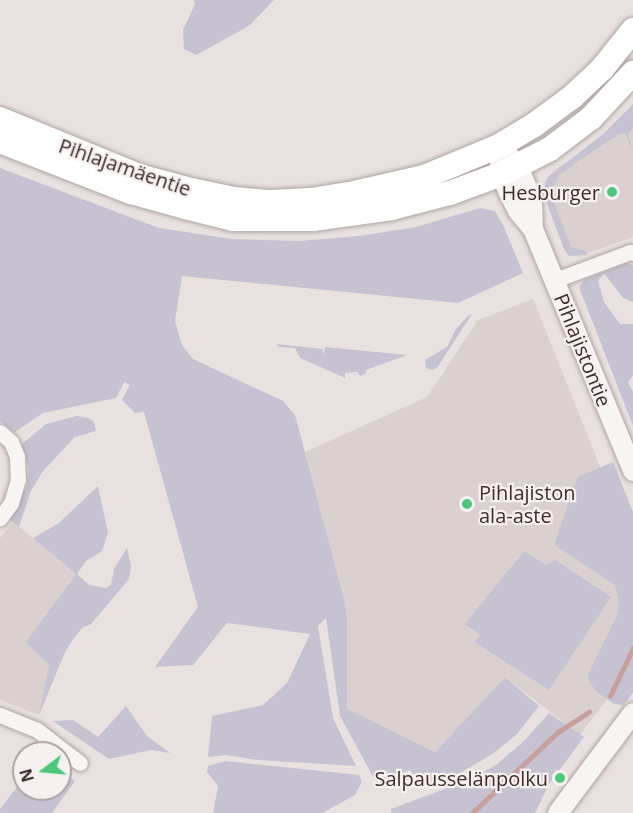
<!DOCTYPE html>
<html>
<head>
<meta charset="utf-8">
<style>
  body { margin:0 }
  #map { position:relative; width:633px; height:813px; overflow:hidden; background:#e9e1e0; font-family:"Open Sans",sans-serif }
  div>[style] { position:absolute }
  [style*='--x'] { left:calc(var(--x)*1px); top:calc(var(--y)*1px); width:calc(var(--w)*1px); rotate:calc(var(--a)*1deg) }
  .built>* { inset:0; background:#dad0cf }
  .green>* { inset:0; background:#c6c2d2 }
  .stream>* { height:4.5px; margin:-2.25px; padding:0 2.25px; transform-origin:2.25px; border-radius:2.25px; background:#c79f9d }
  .roads { filter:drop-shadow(0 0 2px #afa4a2) drop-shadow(0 0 2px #afa4a2) }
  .minor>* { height:15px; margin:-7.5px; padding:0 7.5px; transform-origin:7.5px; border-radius:7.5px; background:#f7f4f3 }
  .tertiary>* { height:20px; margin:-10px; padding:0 10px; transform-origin:10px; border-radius:10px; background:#f7f4f3 }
  .primary>* { height:24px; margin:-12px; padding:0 12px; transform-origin:12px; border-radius:12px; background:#fff }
  .dots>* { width:16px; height:16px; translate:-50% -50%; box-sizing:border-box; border:3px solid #f6f0f0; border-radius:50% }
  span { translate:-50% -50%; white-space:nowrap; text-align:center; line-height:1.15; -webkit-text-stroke:4.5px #f6f0f0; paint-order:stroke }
  .street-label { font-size:20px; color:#3f2d2a }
  .poi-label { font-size:20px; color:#3f2d2a }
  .right { translate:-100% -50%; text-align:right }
  .left { translate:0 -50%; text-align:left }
  .north { position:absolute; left:12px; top:741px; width:60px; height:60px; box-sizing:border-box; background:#f6f0f0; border:2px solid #ada2a1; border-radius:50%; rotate:254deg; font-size:16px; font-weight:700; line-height:24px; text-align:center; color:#3f2d2a }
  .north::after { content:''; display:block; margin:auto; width:21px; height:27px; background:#4bc879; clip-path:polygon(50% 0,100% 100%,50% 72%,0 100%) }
</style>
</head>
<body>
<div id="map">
  <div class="built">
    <div style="clip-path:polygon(633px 111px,633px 237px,582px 255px,574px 256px,544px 191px,545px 181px,554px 170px,581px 153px)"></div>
    <div style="clip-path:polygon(533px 299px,629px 539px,633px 648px,608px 698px,580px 735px,505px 677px,435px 752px,347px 709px,344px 599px,305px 452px,427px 397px,478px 320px)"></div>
    <div style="clip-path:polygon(13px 522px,76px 574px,27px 641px,49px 665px,39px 715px,0 700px,0 538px)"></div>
  </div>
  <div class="green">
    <div style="clip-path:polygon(194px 0,274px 0,249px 26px,196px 55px,184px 49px,183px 30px,195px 4px)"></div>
    <div style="clip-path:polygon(633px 104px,633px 128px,628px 135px,633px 151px,625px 133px,617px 135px,560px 174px,550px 191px,571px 247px,586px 251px,587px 255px,569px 256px,564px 249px,543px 193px,548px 177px,603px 134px)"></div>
    <div style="clip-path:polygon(0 168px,159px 228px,232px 239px,299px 241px,359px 236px,416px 227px,480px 208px,495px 211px,504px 227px,523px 273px,458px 303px,182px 276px,175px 321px,182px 345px,193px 359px,283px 401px,295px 415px,344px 599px,347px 618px,347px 709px,435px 752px,505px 677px,539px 706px,517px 734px,494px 753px,462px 772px,422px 786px,414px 781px,411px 770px,376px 782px,340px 716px,326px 618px,318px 626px,333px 718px,356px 766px,257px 760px,225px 755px,208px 757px,212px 716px,263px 705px,287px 683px,310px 634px,227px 623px,193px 665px,155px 667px,198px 607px,144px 412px,135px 413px,122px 400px,130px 385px,124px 382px,116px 398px,43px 413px,15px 432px,0 421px)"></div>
    <div style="clip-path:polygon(627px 263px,633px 265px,633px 302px,623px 298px,604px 273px,598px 281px,604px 302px,620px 324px,633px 324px,633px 375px,628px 382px,633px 392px,633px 426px,579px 287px,585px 279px)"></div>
    <div style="clip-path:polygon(503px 298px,472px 314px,437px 368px,432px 370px,426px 368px,425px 360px,447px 347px,456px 329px,468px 316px)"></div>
    <div style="clip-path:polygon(277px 344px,322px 349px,324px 354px,325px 347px,407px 355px,366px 370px,366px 373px,360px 376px,357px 372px,345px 373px,345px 378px,300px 358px,295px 348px,279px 347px)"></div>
    <div style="clip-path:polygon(77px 416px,88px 418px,94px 422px,96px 431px,75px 437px,43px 471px,31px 491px,19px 527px,8px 518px,27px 486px,29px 469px,22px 444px,46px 424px)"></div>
    <div style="clip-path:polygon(613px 462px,633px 512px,633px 693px,623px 705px,614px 704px,597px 692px,590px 683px,588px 675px,617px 615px,619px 600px,615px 585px,556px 546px,555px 542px,578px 477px)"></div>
    <div style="clip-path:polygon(98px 486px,108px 532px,102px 551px,86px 561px,77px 574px,89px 585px,106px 588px,111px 585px,114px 569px,127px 548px,131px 566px,129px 579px,91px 624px,83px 627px,74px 638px,65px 652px,39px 715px,49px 665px,26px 642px,76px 574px,33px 538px,59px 523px)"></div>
    <div style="clip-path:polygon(524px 551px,546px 565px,555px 560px,611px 597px,549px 690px,475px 642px,480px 634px,465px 624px)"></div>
    <div style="clip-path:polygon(126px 706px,147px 736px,170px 753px,151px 750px,109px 759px,53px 721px,73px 720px,98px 737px)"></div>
    <div style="clip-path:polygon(549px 713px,584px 737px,549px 784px,535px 813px,391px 813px,391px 809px,469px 780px,496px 765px,525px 740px)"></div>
    <div style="clip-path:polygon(225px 761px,359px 775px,362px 782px,355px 795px,322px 813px,213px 813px,218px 786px,207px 772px,208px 766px)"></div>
    <div style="clip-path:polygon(60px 770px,75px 781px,52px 813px,0 813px,0 809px,24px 778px,24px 789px,60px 789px)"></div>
  </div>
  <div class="stream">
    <div style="--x:610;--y:696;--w:53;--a:-64.4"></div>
    <div style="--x:472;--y:813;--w:118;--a:-43.3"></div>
    <div style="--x:558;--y:732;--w:37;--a:-33"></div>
  </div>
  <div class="roads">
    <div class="minor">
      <div style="--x:555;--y:280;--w:80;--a:-20.5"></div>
      <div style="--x:630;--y:252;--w:3;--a:18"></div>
      <div style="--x:0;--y:432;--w:15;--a:42"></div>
      <div style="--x:11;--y:442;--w:15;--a:67"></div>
      <div style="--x:17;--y:456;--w:23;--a:88"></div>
      <div style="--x:18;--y:479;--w:25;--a:106"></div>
      <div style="--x:11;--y:503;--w:19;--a:126"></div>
      <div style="--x:0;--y:715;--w:40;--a:22"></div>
      <div style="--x:37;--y:730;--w:54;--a:37.5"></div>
    </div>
    <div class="tertiary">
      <div style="--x:499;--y:146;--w:28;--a:86"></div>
      <div style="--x:501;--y:174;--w:21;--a:67"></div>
      <div style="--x:509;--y:193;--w:20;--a:63"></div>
      <div style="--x:518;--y:211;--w:23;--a:50"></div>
      <div style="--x:533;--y:229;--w:262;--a:67.5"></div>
      <div style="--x:509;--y:156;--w:13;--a:48"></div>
      <div style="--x:518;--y:166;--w:38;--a:68"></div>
      <div style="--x:532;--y:201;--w:28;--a:88"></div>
      <div style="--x:558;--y:813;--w:125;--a:-53.1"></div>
    </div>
    <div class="primary">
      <div style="--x:0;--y:119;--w:150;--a:22.3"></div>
      <div style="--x:139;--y:176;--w:54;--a:15.1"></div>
      <div style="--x:191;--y:190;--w:44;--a:11.8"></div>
      <div style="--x:234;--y:199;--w:36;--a:5"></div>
      <div style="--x:270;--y:202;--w:41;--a:-2.8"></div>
      <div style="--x:311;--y:200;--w:39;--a:-9"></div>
      <div style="--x:350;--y:194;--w:76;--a:-12.9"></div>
      <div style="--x:424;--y:177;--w:81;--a:-22.5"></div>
      <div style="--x:499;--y:146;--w:41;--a:-31"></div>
      <div style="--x:534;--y:125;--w:47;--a:-36.4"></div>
      <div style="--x:572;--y:97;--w:41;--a:-43"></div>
      <div style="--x:602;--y:69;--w:50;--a:-51.5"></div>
      <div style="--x:0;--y:141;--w:141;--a:21.3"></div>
      <div style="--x:131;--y:192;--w:56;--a:15.5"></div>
      <div style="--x:185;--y:207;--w:49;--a:14"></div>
      <div style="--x:233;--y:219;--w:80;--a:0"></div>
      <div style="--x:313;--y:219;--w:80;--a:-7.9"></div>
      <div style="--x:392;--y:208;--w:60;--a:-14.5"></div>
      <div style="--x:450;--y:193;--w:54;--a:-20.4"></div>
      <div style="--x:501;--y:174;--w:55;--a:-27"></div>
      <div style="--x:550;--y:149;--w:51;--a:-37.1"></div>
      <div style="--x:591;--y:118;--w:62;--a:-47"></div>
    </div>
  </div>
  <div class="dots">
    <div style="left:612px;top:192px;background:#4bc879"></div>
    <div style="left:467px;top:504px;background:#4bc879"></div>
    <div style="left:560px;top:778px;background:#4bc879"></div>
  </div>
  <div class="street-label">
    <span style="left:125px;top:167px;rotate:19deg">Pihlajamäentie</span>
    <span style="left:583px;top:350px;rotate:68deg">Pihlajistontie</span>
  </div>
  <div class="poi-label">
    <span class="right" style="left:600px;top:192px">Hesburger</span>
    <span class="left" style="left:479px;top:504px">Pihlajiston<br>ala-aste</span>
    <span class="right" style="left:548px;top:778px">Salpausselänpolku</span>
  </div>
  <div class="north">N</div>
</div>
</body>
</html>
